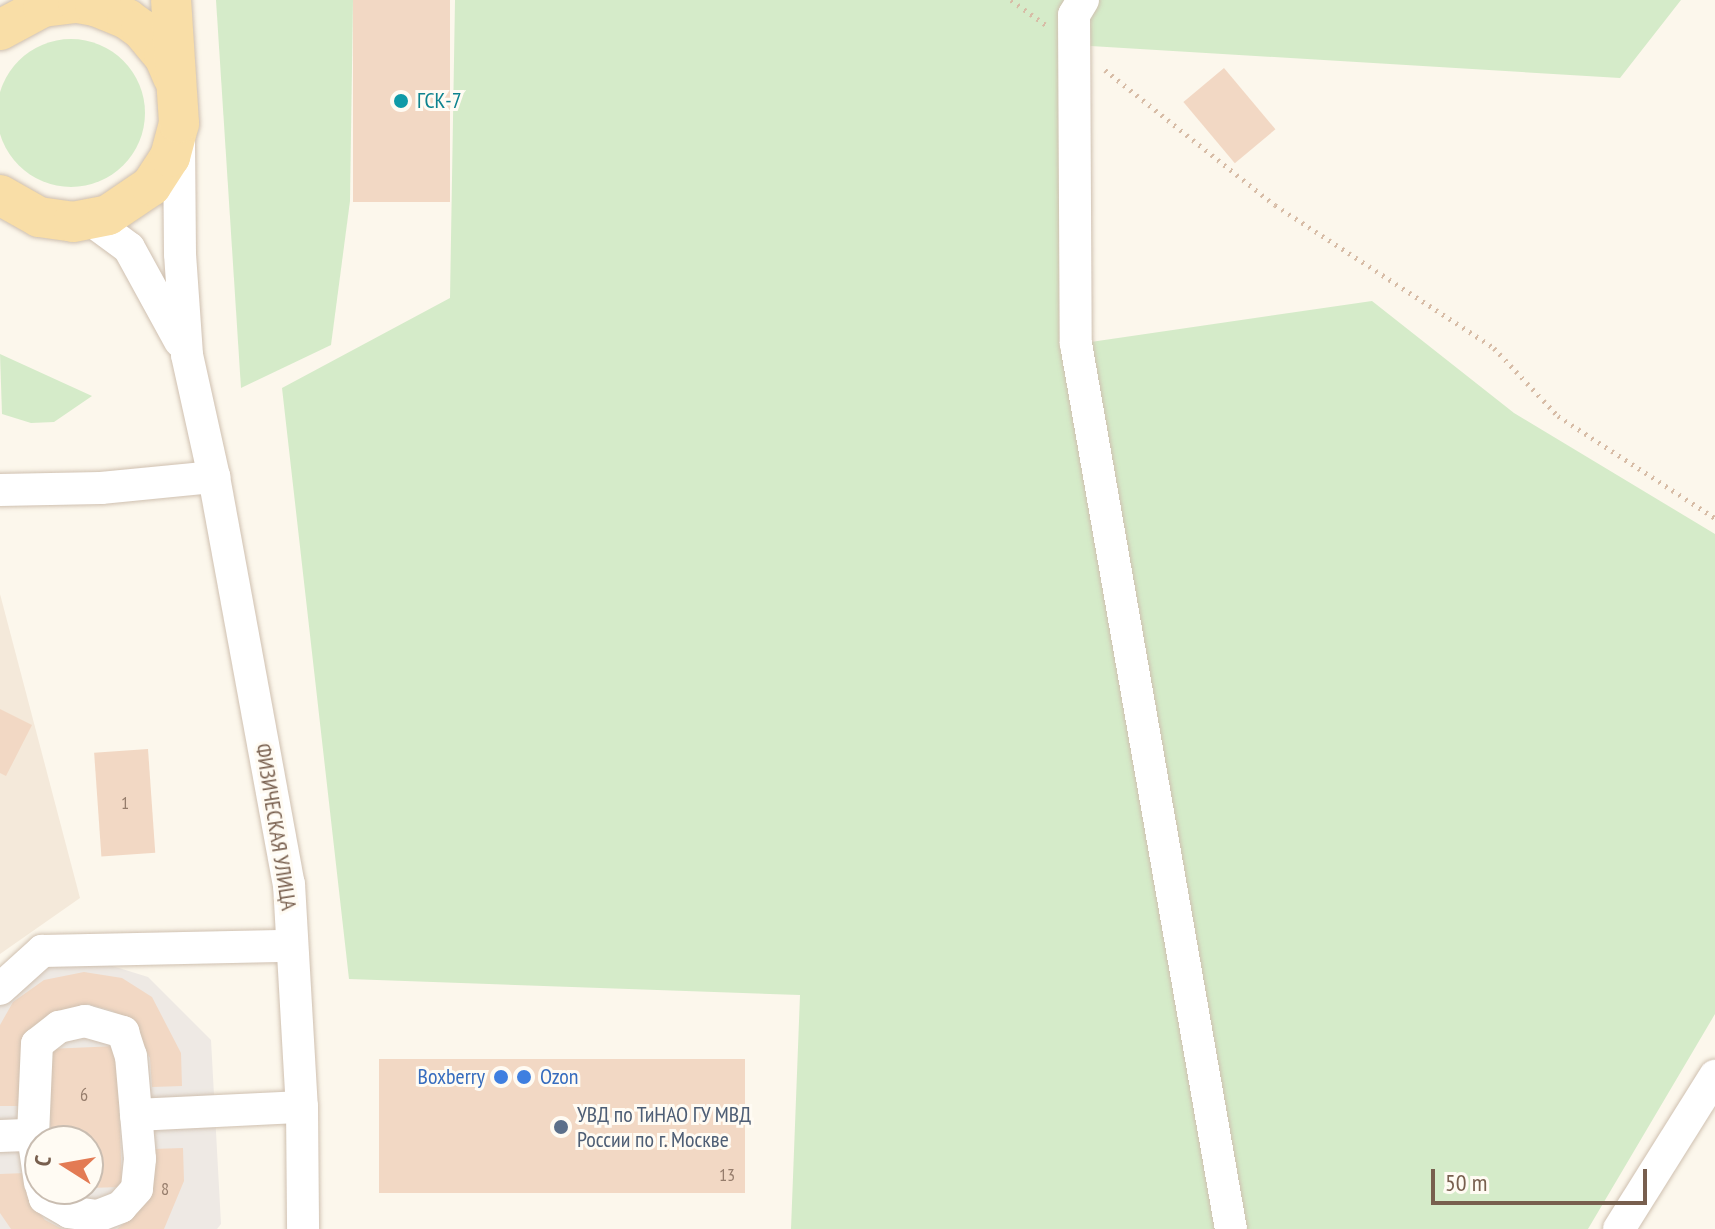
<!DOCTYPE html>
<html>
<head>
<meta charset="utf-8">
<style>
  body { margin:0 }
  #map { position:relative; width:1715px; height:1229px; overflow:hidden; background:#fcf7ec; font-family:"PT Sans Narrow",sans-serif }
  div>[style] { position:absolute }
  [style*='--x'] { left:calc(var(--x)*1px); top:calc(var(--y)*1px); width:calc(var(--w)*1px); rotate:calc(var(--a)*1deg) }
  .residential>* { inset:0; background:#f4e9da }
  .industrial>* { inset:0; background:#eee9e4 }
  .green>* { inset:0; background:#d5ebc9 }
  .round { border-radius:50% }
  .building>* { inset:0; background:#f2d8c4; transform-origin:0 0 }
  .path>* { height:5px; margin-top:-2.5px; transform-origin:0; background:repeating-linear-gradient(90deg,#d7bca6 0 2px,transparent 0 8px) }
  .roads { filter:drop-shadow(0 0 2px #cfc0b0) drop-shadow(0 0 2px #cfc0b0) }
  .minor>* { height:32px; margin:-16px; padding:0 16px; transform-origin:16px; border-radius:16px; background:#fff }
  .major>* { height:40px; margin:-20px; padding:0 20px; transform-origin:20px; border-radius:20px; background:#f9dea7 }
  .dots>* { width:22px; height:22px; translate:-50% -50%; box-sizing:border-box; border:4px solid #fffbf3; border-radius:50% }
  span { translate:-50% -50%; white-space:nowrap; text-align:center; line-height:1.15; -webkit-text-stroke:6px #fffbf3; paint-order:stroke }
  .number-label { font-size:18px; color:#967d6c }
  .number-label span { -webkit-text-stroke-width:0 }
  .culture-label { font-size:22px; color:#0d838f }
  .left { translate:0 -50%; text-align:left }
  .street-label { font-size:22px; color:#785f4e }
  .shop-label { font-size:22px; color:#366cbe }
  .right { translate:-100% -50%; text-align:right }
  .service-label { font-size:22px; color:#4e5e75 }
  .north { position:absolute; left:24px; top:1125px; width:80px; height:80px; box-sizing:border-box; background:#fffbf3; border:2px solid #c9bdb1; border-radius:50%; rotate:281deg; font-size:22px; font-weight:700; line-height:32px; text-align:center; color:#785f4e }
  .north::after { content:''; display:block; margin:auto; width:28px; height:36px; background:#e37b54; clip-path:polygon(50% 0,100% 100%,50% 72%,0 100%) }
  .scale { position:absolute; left:1431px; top:1169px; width:216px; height:36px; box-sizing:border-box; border:4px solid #785f4e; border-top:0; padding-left:10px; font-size:24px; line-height:28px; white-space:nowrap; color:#785f4e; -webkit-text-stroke:6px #fffbf3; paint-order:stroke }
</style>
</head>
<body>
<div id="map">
  <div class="residential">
    <div style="clip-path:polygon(0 594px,80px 898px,0 954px)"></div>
  </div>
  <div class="industrial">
    <div style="clip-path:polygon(evenodd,61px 950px,148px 977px,211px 1040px,221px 1224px,217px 1229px,0 1229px,0 994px,61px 950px,40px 1141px,88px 1141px,88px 1189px,40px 1189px,40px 1141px)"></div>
  </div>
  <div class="green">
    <div style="clip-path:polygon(216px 0,353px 0,350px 201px,331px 345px,241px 388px)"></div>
    <div style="clip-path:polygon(455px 0,1681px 0,1620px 78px,1074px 45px,1077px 344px,1372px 301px,1514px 413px,1715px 534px,1715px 1014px,1588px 1229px,791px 1229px,800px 995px,349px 979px,282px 388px,450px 298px)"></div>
    <div class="round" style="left:-3px;top:39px;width:148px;height:148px"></div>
    <div style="clip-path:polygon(0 354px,92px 396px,54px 422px,31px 423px,2px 414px)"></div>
  </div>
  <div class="building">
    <div style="left:353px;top:0;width:97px;height:202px"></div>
    <div style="left:1224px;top:68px;width:80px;height:53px;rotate:50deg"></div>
    <div style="clip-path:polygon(0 709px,32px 725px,6px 776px,0 773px)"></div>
    <div style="left:148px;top:749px;width:104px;height:54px;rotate:86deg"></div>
    <div style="clip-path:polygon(84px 972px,122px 978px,152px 997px,181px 1053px,182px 1086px,152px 1087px,150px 1058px,131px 1023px,113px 1011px,88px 1004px,62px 1010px,24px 1106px,0 1106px,0 1025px,13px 1002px,44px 980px)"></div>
    <div style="clip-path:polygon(117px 1046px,122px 1187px,88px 1188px,88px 1141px,51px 1141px,48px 1049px)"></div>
    <div style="left:379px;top:1059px;width:366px;height:134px"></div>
    <div style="clip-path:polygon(183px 1148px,184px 1181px,164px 1229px,117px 1229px,136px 1214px,153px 1149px)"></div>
    <div style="clip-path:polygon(26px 1173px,29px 1199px,45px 1220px,62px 1229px,11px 1229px,0 1213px,0 1174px)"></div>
  </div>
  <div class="path">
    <div style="--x:1011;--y:0;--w:43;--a:35.5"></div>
    <div style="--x:1105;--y:70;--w:217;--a:38.5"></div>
    <div style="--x:1275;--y:205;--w:262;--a:33.1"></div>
    <div style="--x:1494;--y:348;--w:93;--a:46.7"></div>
    <div style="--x:1558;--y:416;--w:187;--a:33"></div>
  </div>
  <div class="roads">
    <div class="minor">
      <div style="--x:1083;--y:0;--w:17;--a:121"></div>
      <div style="--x:1074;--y:15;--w:329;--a:89.7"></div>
      <div style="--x:1076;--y:344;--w:898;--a:80.07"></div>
      <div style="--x:179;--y:139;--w:115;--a:89.5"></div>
      <div style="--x:180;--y:254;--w:101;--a:86"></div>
      <div style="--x:187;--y:355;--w:125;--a:77.5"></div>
      <div style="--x:214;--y:477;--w:414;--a:79.6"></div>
      <div style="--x:289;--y:884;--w:223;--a:86.7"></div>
      <div style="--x:302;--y:1107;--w:122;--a:89.5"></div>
      <div style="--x:91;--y:220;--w:47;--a:36.4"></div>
      <div style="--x:129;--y:248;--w:106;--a:61.3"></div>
      <div style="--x:0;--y:490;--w:101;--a:-1.1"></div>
      <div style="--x:101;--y:488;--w:114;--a:-5.6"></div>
      <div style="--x:0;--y:989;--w:57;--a:-42.1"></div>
      <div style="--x:42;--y:951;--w:249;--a:-1.2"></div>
      <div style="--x:136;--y:1115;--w:166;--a:-2.8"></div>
      <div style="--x:0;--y:1136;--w:33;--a:-2"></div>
      <div style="--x:40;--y:1183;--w:49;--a:-98.3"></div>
      <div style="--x:33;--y:1135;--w:91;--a:-87.5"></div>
      <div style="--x:37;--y:1044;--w:28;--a:-38"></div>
      <div style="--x:59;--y:1027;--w:27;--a:-13"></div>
      <div style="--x:85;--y:1021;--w:40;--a:16"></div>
      <div style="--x:123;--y:1032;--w:25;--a:72"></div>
      <div style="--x:131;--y:1056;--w:103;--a:85"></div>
      <div style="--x:140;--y:1159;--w:30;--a:96"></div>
      <div style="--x:137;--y:1189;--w:24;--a:132"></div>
      <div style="--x:121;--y:1207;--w:26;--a:159"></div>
      <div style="--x:97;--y:1216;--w:28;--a:-172"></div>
      <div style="--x:69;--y:1212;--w:28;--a:-150"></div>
      <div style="--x:45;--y:1198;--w:9;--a:-108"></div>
      <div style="--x:1619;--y:1229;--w:181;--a:-57.9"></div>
    </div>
    <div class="major">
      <div style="--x:0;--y:30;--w:49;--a:-28.1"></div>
      <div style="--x:43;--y:7;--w:35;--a:-7"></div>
      <div style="--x:78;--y:3;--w:17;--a:10"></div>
      <div style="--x:95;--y:6;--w:35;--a:22"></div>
      <div style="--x:127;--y:19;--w:17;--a:36"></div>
      <div style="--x:141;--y:29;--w:35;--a:50"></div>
      <div style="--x:164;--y:56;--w:23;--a:67"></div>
      <div style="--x:0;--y:195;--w:45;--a:29.4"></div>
      <div style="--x:39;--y:217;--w:34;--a:8"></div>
      <div style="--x:73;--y:222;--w:36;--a:-11"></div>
      <div style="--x:108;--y:215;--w:52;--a:-34"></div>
      <div style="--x:151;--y:186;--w:35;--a:-57"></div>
      <div style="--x:170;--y:157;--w:35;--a:-75"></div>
      <div style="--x:179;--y:123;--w:123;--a:-93.7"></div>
    </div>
  </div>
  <div class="dots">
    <div style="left:401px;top:101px;background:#0f9aa8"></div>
    <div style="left:501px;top:1077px;background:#3f7fe0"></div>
    <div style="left:524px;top:1077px;background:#3f7fe0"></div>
    <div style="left:561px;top:1127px;background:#5c6f8a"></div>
  </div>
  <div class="number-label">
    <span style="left:125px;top:803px">1</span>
    <span style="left:84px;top:1095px">6</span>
    <span style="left:727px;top:1175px">13</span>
    <span style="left:165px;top:1189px">8</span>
  </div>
  <div class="culture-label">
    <span class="left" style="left:417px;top:101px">ГСК-7</span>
  </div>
  <div class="street-label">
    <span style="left:276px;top:827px;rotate:81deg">ФИЗИЧЕСКАЯ УЛИЦА</span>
  </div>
  <div class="shop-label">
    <span class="right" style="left:485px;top:1077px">Boxberry</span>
    <span class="left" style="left:540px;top:1077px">Ozon</span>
  </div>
  <div class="service-label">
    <span class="left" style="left:577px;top:1127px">УВД по ТиНАО ГУ МВД<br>России по г. Москве</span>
  </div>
  <div class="north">С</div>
  <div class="scale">50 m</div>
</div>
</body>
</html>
